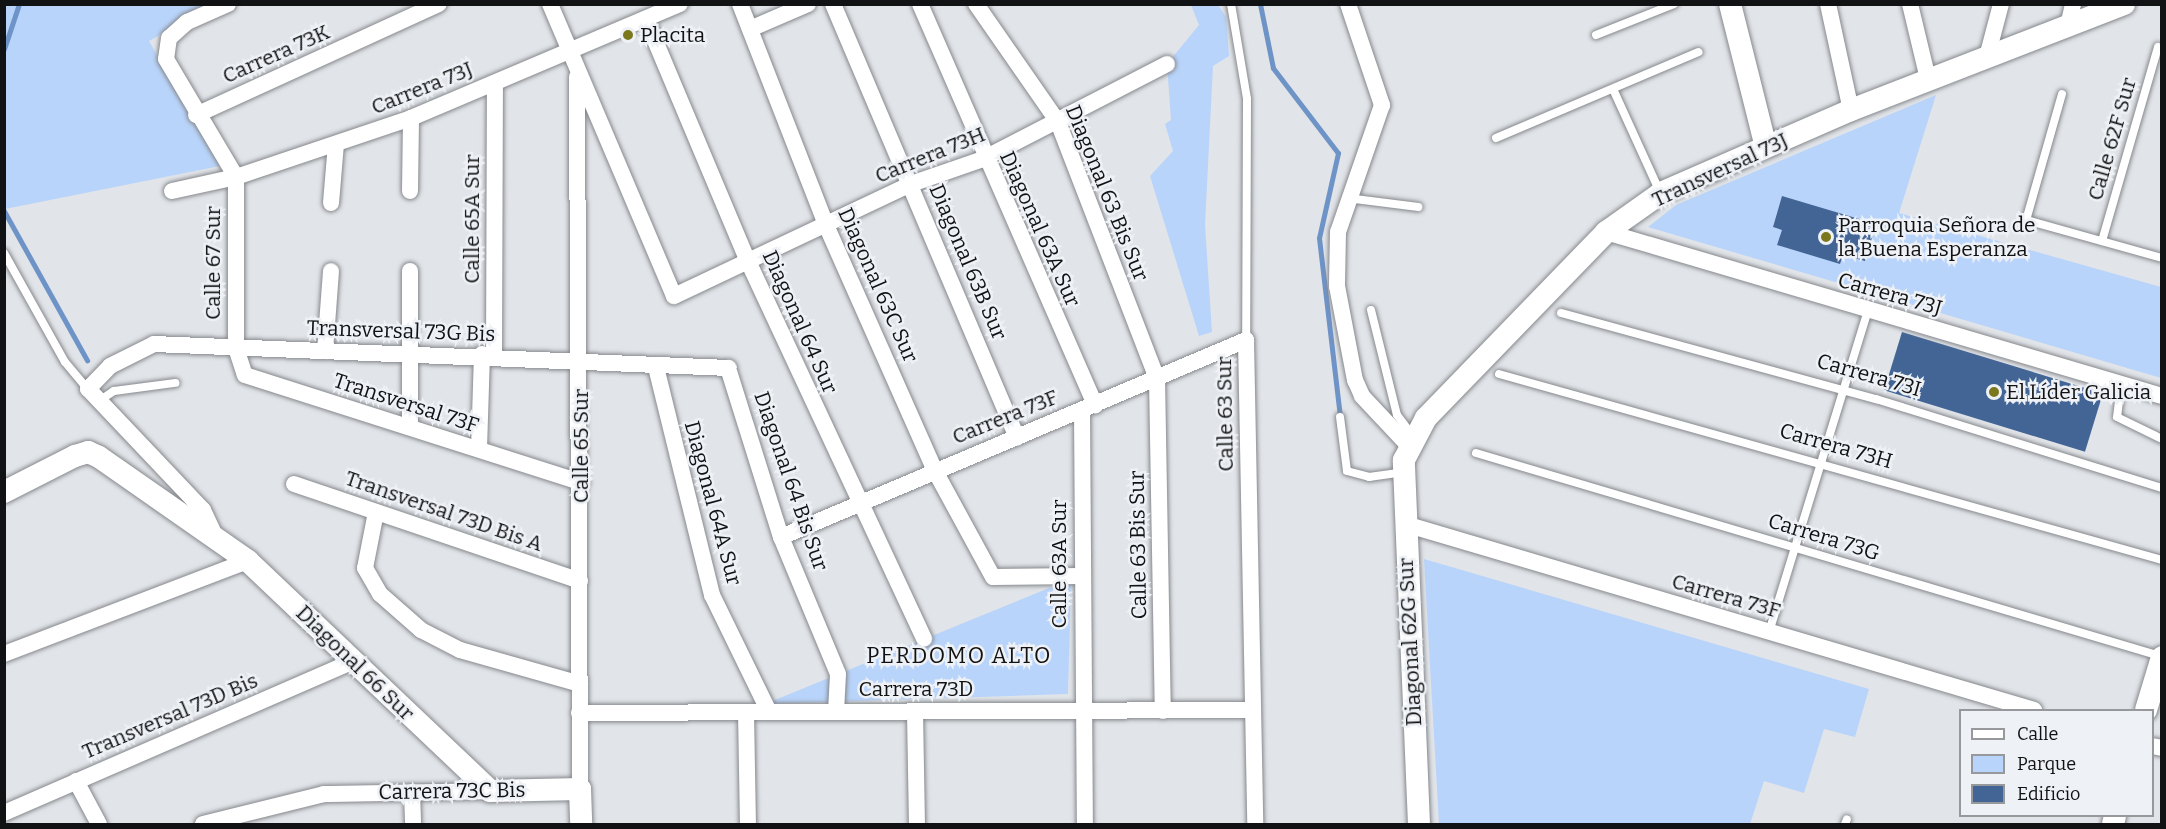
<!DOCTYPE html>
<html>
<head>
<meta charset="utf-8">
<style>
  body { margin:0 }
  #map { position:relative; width:2166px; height:829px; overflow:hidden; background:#e1e4e8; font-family:Bitter,serif }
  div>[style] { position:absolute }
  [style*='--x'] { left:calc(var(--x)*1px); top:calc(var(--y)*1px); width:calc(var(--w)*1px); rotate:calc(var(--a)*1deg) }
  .green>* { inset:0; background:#b9d4fa }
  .stream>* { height:5px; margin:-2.5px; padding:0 2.5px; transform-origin:2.5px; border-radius:2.5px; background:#6e93c7 }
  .building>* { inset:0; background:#436596; transform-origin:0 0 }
  .roads { filter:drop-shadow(0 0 2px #85888c) drop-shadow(0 0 2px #85888c) }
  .lane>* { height:8px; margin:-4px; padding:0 4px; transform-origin:4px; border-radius:4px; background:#fff }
  .street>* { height:16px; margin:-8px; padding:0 8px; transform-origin:8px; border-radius:8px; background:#fff }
  .secondary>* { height:22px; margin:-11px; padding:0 11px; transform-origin:11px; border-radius:11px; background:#fff }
  .dots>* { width:16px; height:16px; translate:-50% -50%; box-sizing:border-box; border:3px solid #eef1f5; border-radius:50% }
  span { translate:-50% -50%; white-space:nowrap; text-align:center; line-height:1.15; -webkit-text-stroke:5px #eef1f5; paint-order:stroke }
  .poi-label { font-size:21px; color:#111213 }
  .left { translate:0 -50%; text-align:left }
  .street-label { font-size:21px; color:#111213 }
  .neighbourhood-label { font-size:22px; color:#111213; letter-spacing:1.5px }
  .frame { position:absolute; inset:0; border:6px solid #111213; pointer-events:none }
  .legend { position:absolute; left:1959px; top:709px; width:195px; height:108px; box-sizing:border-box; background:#eef1f5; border:2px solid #96989b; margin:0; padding:8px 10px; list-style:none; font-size:18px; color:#111213 }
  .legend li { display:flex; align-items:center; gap:12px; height:30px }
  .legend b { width:30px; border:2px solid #96989b }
</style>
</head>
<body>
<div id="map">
  <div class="green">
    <div style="clip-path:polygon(5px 5px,214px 5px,149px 41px,220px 166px,5px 209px)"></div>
    <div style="clip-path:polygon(1191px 5px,1218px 5px,1226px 17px,1229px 56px,1213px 66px,1205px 225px,1212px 332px,1199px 336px,1150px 176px,1173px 151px,1165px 124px,1171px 120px,1167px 64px,1199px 25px)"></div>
    <div style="clip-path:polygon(1936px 95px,1899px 213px,2161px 287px,2161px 378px,1648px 227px,1676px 205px)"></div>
    <div style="clip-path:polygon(1424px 559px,1869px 689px,1855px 737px,1824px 729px,1804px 793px,1764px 781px,1750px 824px,1439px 824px)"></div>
    <div style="clip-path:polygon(1071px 579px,1068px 694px,765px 704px)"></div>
  </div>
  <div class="stream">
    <div style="--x:1260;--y:4;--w:65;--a:78.5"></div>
    <div style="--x:1273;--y:68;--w:107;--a:52.6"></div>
    <div style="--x:1338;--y:153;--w:87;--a:102.6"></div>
    <div style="--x:1319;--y:238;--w:180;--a:83.3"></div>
    <div style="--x:4;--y:49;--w:47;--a:-71.6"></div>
    <div style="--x:4;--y:211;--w:171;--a:60.9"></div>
  </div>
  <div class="building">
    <div style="clip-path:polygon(1782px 196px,1876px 224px,1865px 261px,1843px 255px,1840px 264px,1777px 245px,1782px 230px,1773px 227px)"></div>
    <div style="left:1902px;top:332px;width:210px;height:61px;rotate:17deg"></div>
  </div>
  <div class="roads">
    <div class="lane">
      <div style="--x:1231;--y:4;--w:96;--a:80.4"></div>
      <div style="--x:1247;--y:99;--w:241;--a:90.2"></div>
      <div style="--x:1596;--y:35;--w:84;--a:-21.7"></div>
      <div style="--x:1613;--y:89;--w:113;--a:65.5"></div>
      <div style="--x:2062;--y:94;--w:131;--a:105.9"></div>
      <div style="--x:2026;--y:220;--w:141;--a:15.6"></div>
      <div style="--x:1496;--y:138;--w:220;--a:-23"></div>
      <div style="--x:1347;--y:198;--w:72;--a:7.2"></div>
      <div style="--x:2102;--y:241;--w:202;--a:-73.9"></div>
      <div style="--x:4;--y:253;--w:125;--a:60.8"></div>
      <div style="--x:65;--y:362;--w:35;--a:50"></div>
      <div style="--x:1371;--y:310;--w:108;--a:76.1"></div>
      <div style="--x:1397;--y:415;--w:26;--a:53"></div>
      <div style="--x:1561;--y:313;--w:327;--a:15.3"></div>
      <div style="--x:1876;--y:399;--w:300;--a:17.3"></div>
      <div style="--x:1499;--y:374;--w:689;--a:15.67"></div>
      <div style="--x:2121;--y:385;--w:32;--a:97"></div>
      <div style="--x:2117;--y:417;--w:50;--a:26.1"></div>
      <div style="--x:99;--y:401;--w:18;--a:-34"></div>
      <div style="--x:114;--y:391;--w:62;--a:-7.5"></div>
      <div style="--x:1340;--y:417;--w:54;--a:82.6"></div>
      <div style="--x:1347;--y:471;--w:23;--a:15"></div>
      <div style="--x:1369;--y:477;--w:35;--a:-8"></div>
      <div style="--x:1476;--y:453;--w:713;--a:16.53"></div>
      <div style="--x:1769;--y:632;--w:336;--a:-72.9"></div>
      <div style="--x:1845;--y:824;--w:5;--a:-68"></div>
    </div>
    <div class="street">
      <div style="--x:228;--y:4;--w:45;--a:156.3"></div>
      <div style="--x:187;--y:22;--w:24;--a:138"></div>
      <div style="--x:169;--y:38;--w:21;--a:98"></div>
      <div style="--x:166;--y:59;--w:137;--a:59.3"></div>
      <div style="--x:236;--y:177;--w:171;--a:90"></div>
      <div style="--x:236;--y:348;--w:28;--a:72"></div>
      <div style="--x:245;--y:375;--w:353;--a:17.7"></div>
      <div style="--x:550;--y:4;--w:317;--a:67"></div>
      <div style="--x:674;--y:296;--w:262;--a:-25.3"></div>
      <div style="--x:911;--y:184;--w:76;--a:-19.1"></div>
      <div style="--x:983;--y:159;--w:207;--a:-27.3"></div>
      <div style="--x:740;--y:4;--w:237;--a:68.7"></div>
      <div style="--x:826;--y:225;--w:267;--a:66.1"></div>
      <div style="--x:934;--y:469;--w:123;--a:61.4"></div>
      <div style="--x:993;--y:577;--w:86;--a:-0.7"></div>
      <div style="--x:833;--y:4;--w:471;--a:67"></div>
      <div style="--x:920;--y:4;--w:438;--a:66.4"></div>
      <div style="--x:976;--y:4;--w:144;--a:55.2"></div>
      <div style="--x:1058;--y:122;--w:274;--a:68.9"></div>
      <div style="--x:1157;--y:378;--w:333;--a:89"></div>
      <div style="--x:1348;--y:4;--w:107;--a:71.4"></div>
      <div style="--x:1382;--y:105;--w:134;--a:109.1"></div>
      <div style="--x:1338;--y:232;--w:54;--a:91.1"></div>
      <div style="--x:1337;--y:286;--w:96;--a:79.2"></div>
      <div style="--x:1355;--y:380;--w:17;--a:66"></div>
      <div style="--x:1362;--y:396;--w:67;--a:46.8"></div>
      <div style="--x:1828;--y:4;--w:108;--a:77.8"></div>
      <div style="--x:1910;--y:4;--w:77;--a:76.5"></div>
      <div style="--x:646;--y:19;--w:260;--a:67.2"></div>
      <div style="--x:747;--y:259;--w:419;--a:65"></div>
      <div style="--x:2068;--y:26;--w:23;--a:-77"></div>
      <div style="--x:750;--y:29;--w:63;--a:-23.3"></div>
      <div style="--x:1987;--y:57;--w:55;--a:-75.2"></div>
      <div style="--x:577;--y:77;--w:712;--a:89.76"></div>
      <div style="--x:196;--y:115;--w:267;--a:-24.6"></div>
      <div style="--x:172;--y:191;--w:66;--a:-12.3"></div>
      <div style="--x:236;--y:177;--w:185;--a:-18.6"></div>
      <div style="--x:411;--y:118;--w:292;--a:-23"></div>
      <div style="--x:410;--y:191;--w:73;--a:-89.2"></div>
      <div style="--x:331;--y:203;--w:59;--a:-85.2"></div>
      <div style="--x:1606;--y:232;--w:580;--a:16.43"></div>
      <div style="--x:410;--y:271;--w:156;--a:90"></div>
      <div style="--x:325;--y:351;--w:80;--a:-85.7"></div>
      <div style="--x:494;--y:355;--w:272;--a:-89.8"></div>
      <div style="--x:656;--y:367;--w:235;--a:76.2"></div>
      <div style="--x:712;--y:595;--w:130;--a:64"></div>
      <div style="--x:1082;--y:410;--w:414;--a:89.6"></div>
      <div style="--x:479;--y:449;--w:95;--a:-88.2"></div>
      <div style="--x:294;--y:484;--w:302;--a:18.7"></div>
      <div style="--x:376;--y:512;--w:57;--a:101.1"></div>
      <div style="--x:365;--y:568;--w:30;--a:60"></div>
      <div style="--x:380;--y:594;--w:55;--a:41.3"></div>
      <div style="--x:421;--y:630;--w:44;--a:27.1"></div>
      <div style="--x:460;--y:650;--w:125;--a:15.8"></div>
      <div style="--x:1405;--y:524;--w:656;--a:16.47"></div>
      <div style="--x:781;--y:537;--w:505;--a:-22.96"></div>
      <div style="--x:1246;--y:340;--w:484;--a:88.9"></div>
      <div style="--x:217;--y:540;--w:33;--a:-115"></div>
      <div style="--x:203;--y:510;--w:167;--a:-133.5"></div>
      <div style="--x:88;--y:389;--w:32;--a:-46"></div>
      <div style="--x:110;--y:366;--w:49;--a:-26.6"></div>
      <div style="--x:154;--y:344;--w:575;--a:2.39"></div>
      <div style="--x:728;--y:368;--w:177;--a:72.6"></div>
      <div style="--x:781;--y:537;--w:148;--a:67.4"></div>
      <div style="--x:838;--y:674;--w:38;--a:93"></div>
      <div style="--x:4;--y:654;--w:261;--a:-20.9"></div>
      <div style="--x:746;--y:712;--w:112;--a:89"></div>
      <div style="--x:915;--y:712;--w:112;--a:89"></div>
      <div style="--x:579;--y:713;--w:674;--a:-0.26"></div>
      <div style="--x:2152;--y:746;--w:10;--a:11"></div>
      <div style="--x:76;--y:781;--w:49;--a:61.9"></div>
      <div style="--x:412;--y:792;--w:32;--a:88"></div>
      <div style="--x:4;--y:813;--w:381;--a:-23.5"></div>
      <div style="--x:203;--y:824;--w:125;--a:-13.9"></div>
      <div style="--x:324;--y:794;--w:166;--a:-1"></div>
    </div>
    <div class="secondary">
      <div style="--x:1730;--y:4;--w:147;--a:75.9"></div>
      <div style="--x:4;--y:492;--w:80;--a:-26.9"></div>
      <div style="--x:75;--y:456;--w:14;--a:-17"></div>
      <div style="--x:88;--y:452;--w:12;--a:24"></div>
      <div style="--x:99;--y:457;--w:182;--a:34.9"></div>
      <div style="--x:248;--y:561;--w:334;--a:43.5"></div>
      <div style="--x:490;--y:791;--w:90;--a:-1.3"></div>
      <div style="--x:580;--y:789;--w:35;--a:88"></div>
      <div style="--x:2146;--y:710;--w:55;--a:-73.2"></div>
      <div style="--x:1419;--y:824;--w:364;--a:-92.4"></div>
      <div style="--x:1404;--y:460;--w:47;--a:-62.4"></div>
      <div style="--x:1426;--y:418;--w:259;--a:-45.9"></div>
      <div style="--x:1606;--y:232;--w:67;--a:-35.3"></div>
      <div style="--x:1661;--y:193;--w:207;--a:-23.6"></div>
      <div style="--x:1851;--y:110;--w:293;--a:-21.2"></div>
      <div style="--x:2113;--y:824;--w:8;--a:-76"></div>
    </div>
  </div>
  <div class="dots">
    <div style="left:628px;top:35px;background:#7a771d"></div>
    <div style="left:1826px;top:237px;background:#7a771d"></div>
    <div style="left:1994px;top:392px;background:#7a771d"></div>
  </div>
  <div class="poi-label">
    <span class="left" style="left:640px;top:35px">Placita</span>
    <span class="left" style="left:1838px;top:237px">Parroquia Señora de<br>la Buena Esperanza</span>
    <span class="left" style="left:2006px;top:392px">El Líder Galicia</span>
  </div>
  <div class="street-label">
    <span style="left:276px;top:54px;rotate:-24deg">Carrera 73K</span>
    <span style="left:422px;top:88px;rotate:-22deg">Carrera 73J</span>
    <span style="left:2112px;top:139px;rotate:-74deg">Calle 62F Sur</span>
    <span style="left:930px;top:155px;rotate:-22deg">Carrera 73H</span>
    <span style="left:1720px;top:170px;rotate:-25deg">Transversal 73J</span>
    <span style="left:1107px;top:193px;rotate:68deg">Diagonal 63 Bis Sur</span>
    <span style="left:472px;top:219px;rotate:-90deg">Calle 65A Sur</span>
    <span style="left:1040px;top:229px;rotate:66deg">Diagonal 63A Sur</span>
    <span style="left:968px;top:262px;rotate:67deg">Diagonal 63B Sur</span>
    <span style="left:213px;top:263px;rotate:-90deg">Calle 67 Sur</span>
    <span style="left:878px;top:285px;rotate:66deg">Diagonal 63C Sur</span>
    <span style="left:1890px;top:294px;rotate:16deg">Carrera 73J</span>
    <span style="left:800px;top:322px;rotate:66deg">Diagonal 64 Sur</span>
    <span style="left:401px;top:331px;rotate:2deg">Transversal 73G Bis</span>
    <span style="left:1869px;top:375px;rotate:16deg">Carrera 73I</span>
    <span style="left:406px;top:403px;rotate:18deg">Transversal 73F</span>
    <span style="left:1225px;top:414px;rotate:-91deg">Calle 63 Sur</span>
    <span style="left:1005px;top:417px;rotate:-22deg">Carrera 73F</span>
    <span style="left:581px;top:446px;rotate:-90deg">Calle 65 Sur</span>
    <span style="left:1836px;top:446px;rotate:16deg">Carrera 73H</span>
    <span style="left:791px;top:481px;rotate:71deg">Diagonal 64 Bis Sur</span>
    <span style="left:713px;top:503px;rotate:75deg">Diagonal 64A Sur</span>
    <span style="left:444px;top:511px;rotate:19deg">Transversal 73D Bis A</span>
    <span style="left:1824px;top:537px;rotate:17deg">Carrera 73G</span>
    <span style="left:1138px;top:545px;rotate:-91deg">Calle 63 Bis Sur</span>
    <span style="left:1059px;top:564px;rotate:-90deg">Calle 63A Sur</span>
    <span style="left:1726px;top:596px;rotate:16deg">Carrera 73F</span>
    <span style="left:1410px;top:642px;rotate:-93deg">Diagonal 62G Sur</span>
    <span style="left:355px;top:663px;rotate:44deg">Diagonal 66 Sur</span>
    <span style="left:916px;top:689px">Carrera 73D</span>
    <span style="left:170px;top:716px;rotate:-23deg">Transversal 73D Bis</span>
    <span style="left:452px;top:791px;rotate:-1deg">Carrera 73C Bis</span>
  </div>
  <div class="neighbourhood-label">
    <span style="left:959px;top:656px">PERDOMO ALTO</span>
  </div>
  <div class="frame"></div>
  <ul class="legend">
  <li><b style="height:8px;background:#fff"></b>Calle</li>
  <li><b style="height:16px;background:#b9d4fa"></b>Parque</li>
  <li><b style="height:16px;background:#436596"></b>Edificio</li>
  </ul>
</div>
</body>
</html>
